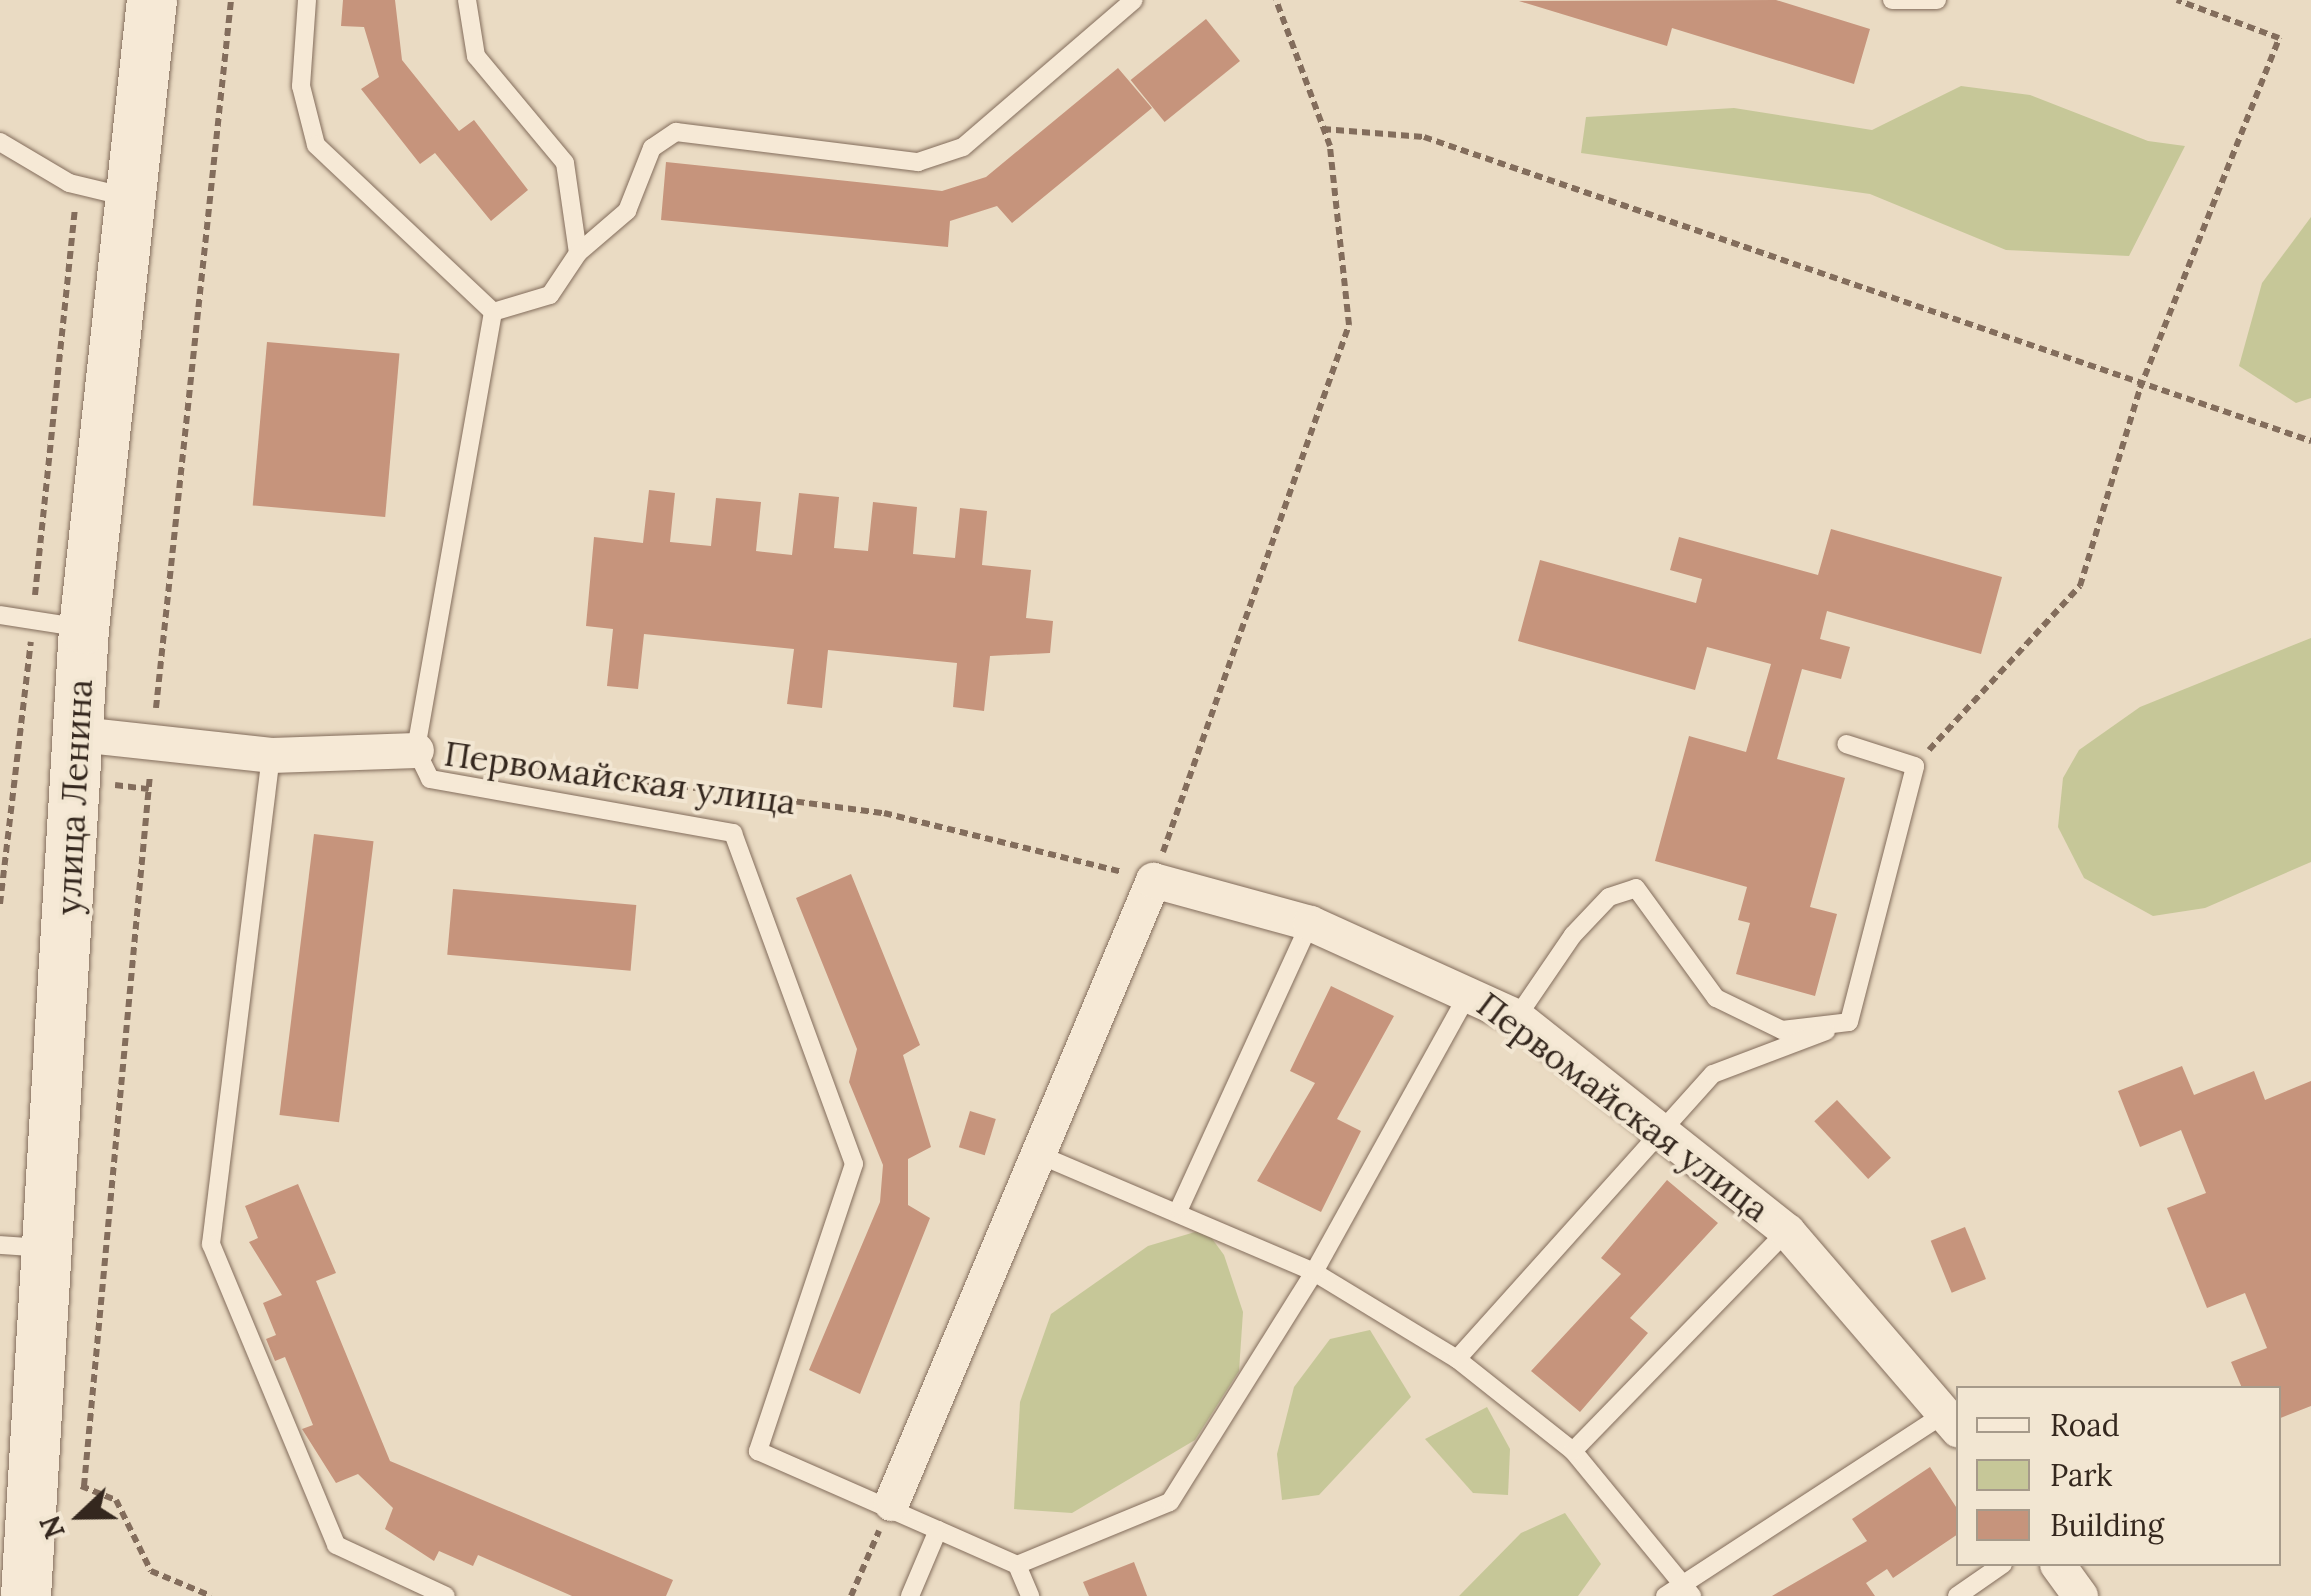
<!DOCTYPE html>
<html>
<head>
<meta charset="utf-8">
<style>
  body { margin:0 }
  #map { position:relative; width:2311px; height:1596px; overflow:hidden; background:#eadbc3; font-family:Lora,serif }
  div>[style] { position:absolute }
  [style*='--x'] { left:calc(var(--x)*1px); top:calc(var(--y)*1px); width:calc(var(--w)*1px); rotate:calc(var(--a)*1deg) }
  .green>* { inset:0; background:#c6c798 }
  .building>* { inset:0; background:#c6947c; transform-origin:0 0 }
  .path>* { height:6px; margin-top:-3px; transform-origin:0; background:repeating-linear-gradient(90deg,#836d5c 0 8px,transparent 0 13px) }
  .roads { filter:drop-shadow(0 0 2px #836d5c) drop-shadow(0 0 2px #836d5c) }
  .lane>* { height:18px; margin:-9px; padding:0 9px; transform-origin:9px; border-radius:9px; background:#f6e9d6 }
  .street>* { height:35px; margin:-17.5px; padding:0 17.5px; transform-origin:17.5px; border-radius:17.5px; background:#f6e9d6 }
  .secondary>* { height:50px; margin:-25px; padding:0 25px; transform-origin:25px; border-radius:25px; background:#f6e9d6 }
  span { translate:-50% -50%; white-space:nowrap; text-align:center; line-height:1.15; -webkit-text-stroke:8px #f2e6d2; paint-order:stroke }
  .street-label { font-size:35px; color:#34271e }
  .legend { position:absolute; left:1956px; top:1386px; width:325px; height:180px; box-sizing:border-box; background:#f2e6d2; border:2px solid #a69a8a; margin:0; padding:12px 18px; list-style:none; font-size:30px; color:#34271e }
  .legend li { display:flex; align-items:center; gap:20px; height:50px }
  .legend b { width:50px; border:2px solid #a69a8a }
  .north { position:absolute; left:30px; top:1466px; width:100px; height:100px; -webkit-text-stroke:8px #f2e6d2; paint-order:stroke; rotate:248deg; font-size:28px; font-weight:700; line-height:40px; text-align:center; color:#34271e }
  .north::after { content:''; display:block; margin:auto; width:35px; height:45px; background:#34271e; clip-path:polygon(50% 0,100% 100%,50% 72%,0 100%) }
</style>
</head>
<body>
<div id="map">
  <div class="green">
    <div style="clip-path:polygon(1961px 86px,2030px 95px,2148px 141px,2185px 146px,2129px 256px,2006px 250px,1870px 194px,1581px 153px,1586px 117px,1734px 108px,1872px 130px)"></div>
    <div style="clip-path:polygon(2311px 217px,2311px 398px,2296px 403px,2239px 366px,2262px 283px)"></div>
    <div style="clip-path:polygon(2311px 638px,2311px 862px,2205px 908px,2153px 916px,2084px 878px,2058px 827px,2063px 778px,2079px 750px,2140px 707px)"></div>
    <div style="clip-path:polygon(1205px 1229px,1224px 1255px,1243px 1312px,1239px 1371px,1195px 1440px,1072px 1513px,1014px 1509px,1020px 1402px,1051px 1314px,1148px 1246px)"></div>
    <div style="clip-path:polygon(1370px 1330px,1411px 1397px,1319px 1495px,1282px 1500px,1277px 1454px,1294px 1387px,1330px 1339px)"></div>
    <div style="clip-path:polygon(1487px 1407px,1510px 1449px,1508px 1495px,1473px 1493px,1425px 1439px)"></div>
    <div style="clip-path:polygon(1565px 1513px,1601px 1564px,1578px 1596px,1459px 1596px,1521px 1533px)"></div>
  </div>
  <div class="building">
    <div style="clip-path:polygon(343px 0,395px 0,402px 60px,459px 131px,474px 120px,528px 190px,491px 221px,435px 153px,420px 164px,361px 89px,379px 77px,364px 27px,341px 26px)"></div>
    <div style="clip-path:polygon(1776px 0,1870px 29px,1854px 84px,1672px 28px,1667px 46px,1519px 1px)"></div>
    <div style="left:1206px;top:19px;width:54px;height:97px;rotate:51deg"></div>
    <div style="clip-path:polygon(1118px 68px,1152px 108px,1012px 223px,997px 206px,950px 221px,948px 247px,661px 220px,666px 162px,942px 191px,986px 177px)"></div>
    <div style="left:267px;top:342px;width:133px;height:164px;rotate:5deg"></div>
    <div style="clip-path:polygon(649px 490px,675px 493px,670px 542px,711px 546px,716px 498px,761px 502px,756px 551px,792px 555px,799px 493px,839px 497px,834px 548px,868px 551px,873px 502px,917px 507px,913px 554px,955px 558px,960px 508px,987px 511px,982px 565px,1031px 570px,1026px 618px,1053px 621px,1050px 653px,990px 656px,984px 711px,953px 707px,957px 663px,828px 650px,822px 708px,787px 704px,794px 649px,644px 634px,638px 689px,607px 686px,613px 629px,586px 626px,594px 537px,643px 543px)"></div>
    <div style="clip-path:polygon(1831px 529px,2002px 577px,1981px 654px,1827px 611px,1820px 639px,1850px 647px,1841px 679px,1802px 669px,1777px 759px,1845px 778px,1810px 907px,1837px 914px,1815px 996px,1736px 974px,1750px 923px,1738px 920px,1747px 887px,1655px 861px,1689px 736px,1746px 752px,1771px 664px,1707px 647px,1695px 690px,1518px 641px,1540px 560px,1696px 603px,1702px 579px,1670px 570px,1679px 537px,1818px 575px)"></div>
    <div style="left:314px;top:834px;width:60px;height:283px;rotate:7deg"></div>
    <div style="clip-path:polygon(851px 874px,920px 1045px,903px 1055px,931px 1147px,908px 1159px,908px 1205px,930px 1218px,860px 1394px,809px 1370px,880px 1202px,883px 1165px,849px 1082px,857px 1049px,796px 898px)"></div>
    <div style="left:453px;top:889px;width:184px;height:66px;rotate:5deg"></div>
    <div style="clip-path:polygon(1331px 986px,1394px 1016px,1337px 1119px,1361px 1131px,1321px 1212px,1257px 1181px,1315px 1083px,1290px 1071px)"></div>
    <div style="clip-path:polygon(2182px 1066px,2194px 1095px,2254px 1071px,2265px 1100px,2311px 1081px,2311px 1406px,2278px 1419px,2278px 1388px,2242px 1388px,2231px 1362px,2267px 1348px,2245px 1293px,2207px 1308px,2167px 1208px,2206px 1193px,2181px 1130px,2140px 1147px,2118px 1091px)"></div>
    <div style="left:1837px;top:1100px;width:79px;height:31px;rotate:47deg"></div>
    <div style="left:970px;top:1111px;width:27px;height:38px;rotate:17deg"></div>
    <div style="clip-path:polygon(1667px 1180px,1718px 1223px,1630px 1318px,1648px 1333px,1580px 1412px,1531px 1371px,1621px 1274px,1601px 1258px)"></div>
    <div style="clip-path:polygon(298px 1184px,336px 1273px,316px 1281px,390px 1461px,673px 1580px,666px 1596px,572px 1596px,478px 1555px,473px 1566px,439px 1551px,434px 1561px,385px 1529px,393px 1508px,358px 1474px,336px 1483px,302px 1429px,313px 1425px,285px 1357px,275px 1361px,266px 1339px,276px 1335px,263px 1303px,282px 1295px,249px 1242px,258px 1238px,245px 1206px)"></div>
    <div style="left:1965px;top:1227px;width:56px;height:37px;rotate:68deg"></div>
    <div style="clip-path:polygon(1930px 1467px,1958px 1510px,1958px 1534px,1893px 1578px,1887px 1569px,1866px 1583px,1875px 1596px,1772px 1596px,1867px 1541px,1852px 1519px)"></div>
    <div style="clip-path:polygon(1134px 1562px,1147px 1596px,1089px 1596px,1083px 1582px)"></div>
  </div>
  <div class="path">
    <div style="--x:1323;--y:129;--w:101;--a:4.5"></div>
    <div style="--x:1424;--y:137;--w:938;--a:18.92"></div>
    <div style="--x:35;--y:595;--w:388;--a:-84.1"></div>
    <div style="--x:156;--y:708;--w:712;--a:-83.95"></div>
    <div style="--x:1929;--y:750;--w:223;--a:-47.4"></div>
    <div style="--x:2080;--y:586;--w:207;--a:-73.1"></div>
    <div style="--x:2140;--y:388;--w:377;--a:-68.3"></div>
    <div style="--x:2279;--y:38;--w:109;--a:-159.6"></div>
    <div style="--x:500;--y:762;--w:387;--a:7.6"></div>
    <div style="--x:884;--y:813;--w:245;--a:13.9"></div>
    <div style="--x:115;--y:785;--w:34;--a:7"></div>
    <div style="--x:1163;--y:852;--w:559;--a:-70.56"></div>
    <div style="--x:1349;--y:325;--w:180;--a:-96.1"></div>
    <div style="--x:1330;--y:146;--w:156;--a:-110.3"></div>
    <div style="--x:0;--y:904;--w:264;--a:-83.3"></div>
    <div style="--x:81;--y:1486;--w:38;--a:22"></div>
    <div style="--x:116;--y:1500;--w:79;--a:63.8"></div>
    <div style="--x:151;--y:1571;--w:65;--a:22.6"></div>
    <div style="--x:84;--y:1486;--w:714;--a:-84.7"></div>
    <div style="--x:851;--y:1596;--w:71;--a:-66.7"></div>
  </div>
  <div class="roads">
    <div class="lane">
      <div style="--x:307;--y:0;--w:86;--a:94"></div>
      <div style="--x:301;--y:86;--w:61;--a:75.7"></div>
      <div style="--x:316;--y:145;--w:243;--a:43.3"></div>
      <div style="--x:493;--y:312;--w:445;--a:100"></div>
      <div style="--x:416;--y:750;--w:32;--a:64"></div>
      <div style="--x:430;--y:779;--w:308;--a:10.1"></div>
      <div style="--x:733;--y:833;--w:352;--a:69.9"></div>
      <div style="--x:854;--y:1164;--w:303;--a:108.5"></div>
      <div style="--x:758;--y:1451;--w:197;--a:23.7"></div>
      <div style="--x:938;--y:1530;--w:72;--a:113"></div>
      <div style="--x:467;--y:0;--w:57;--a:80.9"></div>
      <div style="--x:476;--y:56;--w:139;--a:50.2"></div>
      <div style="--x:565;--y:163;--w:91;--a:81.8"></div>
      <div style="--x:578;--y:253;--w:65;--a:-40.6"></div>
      <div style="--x:627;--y:211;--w:68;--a:-68.4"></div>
      <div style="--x:652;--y:148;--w:29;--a:-34"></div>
      <div style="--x:676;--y:132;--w:244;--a:7.1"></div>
      <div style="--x:918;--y:162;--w:47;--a:-18.4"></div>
      <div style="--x:963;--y:147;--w:225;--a:-40.7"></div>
      <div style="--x:1892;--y:0;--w:45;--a:0"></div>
      <div style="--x:0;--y:142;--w:80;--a:30.7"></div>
      <div style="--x:69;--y:183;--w:60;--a:13.6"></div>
      <div style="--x:493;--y:312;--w:59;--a:-16.6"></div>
      <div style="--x:550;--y:295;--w:50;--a:-56.3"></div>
      <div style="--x:0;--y:615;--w:84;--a:8.9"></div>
      <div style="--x:271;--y:755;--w:493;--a:97"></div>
      <div style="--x:211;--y:1244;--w:326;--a:67.4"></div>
      <div style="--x:336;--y:1545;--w:121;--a:24.9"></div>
      <div style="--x:1517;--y:1017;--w:99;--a:-55.7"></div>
      <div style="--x:1573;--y:935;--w:52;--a:-46.5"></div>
      <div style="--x:1609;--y:897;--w:28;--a:-18"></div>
      <div style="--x:1636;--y:888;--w:136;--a:54"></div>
      <div style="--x:1716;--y:998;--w:73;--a:25.9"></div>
      <div style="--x:1782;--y:1030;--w:67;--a:-6.8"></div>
      <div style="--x:1849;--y:1022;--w:264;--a:-75.5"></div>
      <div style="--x:1915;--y:766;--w:72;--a:-162.3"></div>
      <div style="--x:1040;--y:1155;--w:298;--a:23.1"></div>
      <div style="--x:1314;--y:1272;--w:167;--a:31.3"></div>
      <div style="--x:1457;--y:1359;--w:148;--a:38.4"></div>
      <div style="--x:1573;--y:1451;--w:188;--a:50.6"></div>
      <div style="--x:1179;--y:1209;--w:315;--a:-65.4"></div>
      <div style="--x:0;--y:1245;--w:44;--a:3.9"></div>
      <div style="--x:1457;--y:1359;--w:383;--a:-48.1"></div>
      <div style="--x:1713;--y:1074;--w:121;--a:-20.8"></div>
      <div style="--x:1573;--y:1451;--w:307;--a:-45.8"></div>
      <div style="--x:938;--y:1530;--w:86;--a:23.9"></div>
      <div style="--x:1017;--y:1565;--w:34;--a:67"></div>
      <div style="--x:1017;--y:1565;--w:165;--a:-22.4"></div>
      <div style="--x:1170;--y:1502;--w:271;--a:-57.9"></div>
      <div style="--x:1314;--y:1272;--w:322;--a:-61"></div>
      <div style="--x:1665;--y:1596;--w:335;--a:-33.1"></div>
      <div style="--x:1957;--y:1596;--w:56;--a:-34.8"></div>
    </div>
    <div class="street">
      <div style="--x:79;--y:734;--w:193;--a:6.2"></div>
      <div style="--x:271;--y:755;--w:145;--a:-2"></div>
      <div style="--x:891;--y:1503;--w:676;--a:-67.19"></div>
      <div style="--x:1153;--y:880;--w:163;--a:15.3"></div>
      <div style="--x:1310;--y:923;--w:227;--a:24.4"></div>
      <div style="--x:1517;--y:1017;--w:345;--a:38.4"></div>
      <div style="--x:1787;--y:1231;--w:262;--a:49.3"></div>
      <div style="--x:2057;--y:1564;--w:39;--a:54"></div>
    </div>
    <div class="secondary">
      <div style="--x:26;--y:1596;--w:969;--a:-86.57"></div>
      <div style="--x:84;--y:629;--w:633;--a:-83.83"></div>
    </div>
  </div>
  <div class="street-label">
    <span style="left:620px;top:778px;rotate:8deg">Первомайская улица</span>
    <span style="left:74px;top:797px;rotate:-87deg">улица Ленина</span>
    <span style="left:1623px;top:1107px;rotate:37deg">Первомайская улица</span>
  </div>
  <ul class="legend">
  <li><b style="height:12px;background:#f6e9d6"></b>Road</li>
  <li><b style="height:28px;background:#c6c798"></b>Park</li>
  <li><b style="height:28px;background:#c6947c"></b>Building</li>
  </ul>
  <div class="north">N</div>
</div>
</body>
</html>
